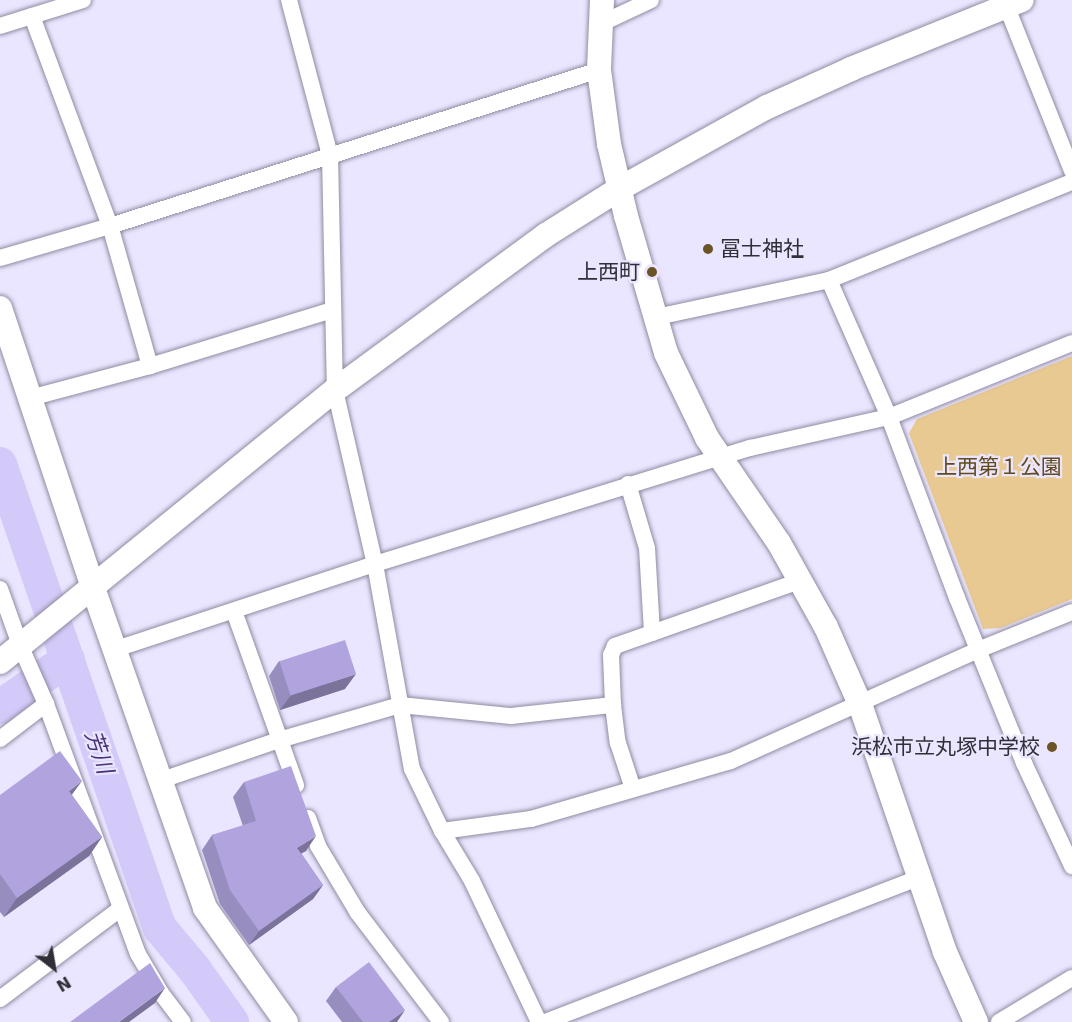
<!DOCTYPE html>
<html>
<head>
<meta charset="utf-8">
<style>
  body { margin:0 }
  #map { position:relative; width:1072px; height:1022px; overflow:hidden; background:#ebe6ff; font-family:"DejaVu Sans","Noto Sans JP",sans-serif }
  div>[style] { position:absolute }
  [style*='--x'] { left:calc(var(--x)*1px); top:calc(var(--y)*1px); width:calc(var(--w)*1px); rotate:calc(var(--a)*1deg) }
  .green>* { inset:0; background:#e8c991 }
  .river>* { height:34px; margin:-17px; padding:0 17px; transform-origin:17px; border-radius:17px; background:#d4caf9 }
  .roads { filter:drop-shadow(0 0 2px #908ba1) drop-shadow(0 0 2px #908ba1) }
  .street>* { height:16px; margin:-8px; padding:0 8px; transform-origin:8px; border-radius:8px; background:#fff }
  .secondary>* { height:24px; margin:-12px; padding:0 12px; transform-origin:12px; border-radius:12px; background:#fff }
  .wall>* { inset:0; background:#988dbf }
  .shaded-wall>* { inset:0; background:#7c739b }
  .building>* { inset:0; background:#b1a4de; transform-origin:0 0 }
  .dots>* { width:16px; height:16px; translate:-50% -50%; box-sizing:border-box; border:3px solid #ebe6ff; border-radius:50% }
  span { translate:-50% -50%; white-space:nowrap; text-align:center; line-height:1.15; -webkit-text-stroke:4.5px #ebe6ff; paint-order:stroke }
  .poi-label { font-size:21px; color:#302e37 }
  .left { translate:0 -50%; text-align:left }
  .right { translate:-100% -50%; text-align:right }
  .park-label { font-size:21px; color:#614b1e }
  .water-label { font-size:22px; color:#483378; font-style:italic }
  .north { position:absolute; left:24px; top:938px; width:60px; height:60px; -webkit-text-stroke:4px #ebe6ff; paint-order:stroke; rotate:149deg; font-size:16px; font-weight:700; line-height:24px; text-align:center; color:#302e37 }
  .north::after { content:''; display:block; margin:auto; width:21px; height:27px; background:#302e37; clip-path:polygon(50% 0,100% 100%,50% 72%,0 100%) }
</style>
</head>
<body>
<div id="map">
  <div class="green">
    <div style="clip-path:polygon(1072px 356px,1072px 599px,1001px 628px,983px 629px,909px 433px,917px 419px)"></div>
  </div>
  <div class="river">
    <div style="--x:0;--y:464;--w:491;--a:71"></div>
    <div style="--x:160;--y:928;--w:55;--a:50.2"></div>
    <div style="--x:195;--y:970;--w:64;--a:54.6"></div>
    <div style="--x:0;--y:707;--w:83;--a:-35.2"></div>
  </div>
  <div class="roads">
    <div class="street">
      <div style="--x:289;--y:0;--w:160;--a:75.2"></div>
      <div style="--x:330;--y:155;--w:235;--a:88.8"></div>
      <div style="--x:335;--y:390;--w:179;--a:77.1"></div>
      <div style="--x:375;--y:564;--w:208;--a:79.8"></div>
      <div style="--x:412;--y:769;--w:69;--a:64.2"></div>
      <div style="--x:442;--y:831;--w:58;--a:59"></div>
      <div style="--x:472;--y:881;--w:156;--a:64.6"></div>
      <div style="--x:1004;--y:0;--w:184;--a:68.3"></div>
      <div style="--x:602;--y:23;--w:54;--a:-25.1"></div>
      <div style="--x:0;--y:26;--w:87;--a:-17.4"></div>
      <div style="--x:0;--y:258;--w:115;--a:-16.2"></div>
      <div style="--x:110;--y:226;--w:513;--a:-17.69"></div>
      <div style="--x:829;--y:280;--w:150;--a:66.3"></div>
      <div style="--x:889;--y:417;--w:193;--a:69.4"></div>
      <div style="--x:957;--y:598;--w:178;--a:67.9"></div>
      <div style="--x:1024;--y:763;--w:114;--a:65"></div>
      <div style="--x:657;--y:317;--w:176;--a:-12.1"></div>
      <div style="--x:829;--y:280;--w:262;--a:-22"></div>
      <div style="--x:150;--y:366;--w:190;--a:-17.1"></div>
      <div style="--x:30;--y:398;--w:124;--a:-14.9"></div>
      <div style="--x:150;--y:366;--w:146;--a:-105.9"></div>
      <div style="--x:110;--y:226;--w:224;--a:-110.4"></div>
      <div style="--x:628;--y:484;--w:67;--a:73.5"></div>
      <div style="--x:647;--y:548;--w:85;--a:86.6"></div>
      <div style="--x:0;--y:589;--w:59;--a:70.3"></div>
      <div style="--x:20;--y:645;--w:64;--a:66.2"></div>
      <div style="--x:46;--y:704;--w:266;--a:69.8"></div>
      <div style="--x:138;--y:954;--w:45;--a:59.5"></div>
      <div style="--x:161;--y:993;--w:36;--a:53"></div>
      <div style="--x:234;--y:611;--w:185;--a:70.4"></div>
      <div style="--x:116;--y:649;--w:273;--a:-18.2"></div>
      <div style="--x:375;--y:564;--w:393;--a:-17.2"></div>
      <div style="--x:750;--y:448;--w:142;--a:-12.6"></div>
      <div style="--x:889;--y:417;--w:197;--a:-22"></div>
      <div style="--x:613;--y:705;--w:50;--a:-92.3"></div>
      <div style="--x:611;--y:655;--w:10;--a:-66"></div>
      <div style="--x:615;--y:646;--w:196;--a:-19.4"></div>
      <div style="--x:0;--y:739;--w:58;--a:-37.3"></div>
      <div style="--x:159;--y:781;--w:127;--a:-18.9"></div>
      <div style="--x:279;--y:740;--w:126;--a:-16.1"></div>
      <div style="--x:400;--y:705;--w:112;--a:5.7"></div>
      <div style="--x:511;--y:716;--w:103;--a:-6.2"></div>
      <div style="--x:613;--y:705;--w:38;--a:83"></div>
      <div style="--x:618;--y:743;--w:48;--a:71.9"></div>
      <div style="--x:308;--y:818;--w:30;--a:70"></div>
      <div style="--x:318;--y:846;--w:78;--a:59.2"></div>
      <div style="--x:358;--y:913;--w:137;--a:52.7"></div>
      <div style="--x:442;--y:831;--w:90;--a:-7.7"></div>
      <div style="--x:531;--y:819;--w:208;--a:-16.2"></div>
      <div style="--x:731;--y:761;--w:271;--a:-24.2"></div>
      <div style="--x:978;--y:650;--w:101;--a:-22"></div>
      <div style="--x:0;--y:999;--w:151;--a:-36.9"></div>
      <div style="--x:545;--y:1022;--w:400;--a:-21.1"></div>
      <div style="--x:999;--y:1022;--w:85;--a:-31.1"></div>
    </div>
    <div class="secondary">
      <div style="--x:602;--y:0;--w:70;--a:92.5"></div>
      <div style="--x:599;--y:70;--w:75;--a:82.3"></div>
      <div style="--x:609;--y:144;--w:74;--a:76.7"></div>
      <div style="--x:626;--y:216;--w:143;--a:73.7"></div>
      <div style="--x:666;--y:353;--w:94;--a:64.2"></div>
      <div style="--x:707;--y:438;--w:127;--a:55.6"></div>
      <div style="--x:779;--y:543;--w:96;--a:60.8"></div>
      <div style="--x:826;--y:627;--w:84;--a:66.2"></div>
      <div style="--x:860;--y:704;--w:262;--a:71.1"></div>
      <div style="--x:945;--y:952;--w:77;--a:66.1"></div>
      <div style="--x:0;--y:308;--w:292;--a:71.6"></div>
      <div style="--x:92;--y:585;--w:342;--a:70.7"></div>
      <div style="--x:205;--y:908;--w:140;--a:54.6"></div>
      <div style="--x:0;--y:662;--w:432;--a:-39.1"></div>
      <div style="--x:335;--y:390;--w:262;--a:-36.3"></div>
      <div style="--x:546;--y:235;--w:86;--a:-32.2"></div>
      <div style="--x:619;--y:189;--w:169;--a:-29"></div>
      <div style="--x:767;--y:107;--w:92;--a:-24.3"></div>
      <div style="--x:851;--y:69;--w:184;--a:-22"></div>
    </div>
  </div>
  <div class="wall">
    <div style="clip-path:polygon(279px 661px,345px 689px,280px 710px,269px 676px)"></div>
    <div style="clip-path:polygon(244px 782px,306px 851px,301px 853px,323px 885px,313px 899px,249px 945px,220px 904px,202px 850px,212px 835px,243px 826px,233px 797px)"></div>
    <div style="clip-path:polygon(0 795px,72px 795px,102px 837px,89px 856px,4px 917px,0 912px)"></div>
    <div style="clip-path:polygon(336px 987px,397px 1022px,342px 1022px,326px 1001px)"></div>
  </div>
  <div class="shaded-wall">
    <div style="clip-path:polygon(356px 674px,345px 689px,280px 710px,291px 695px)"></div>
    <div style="clip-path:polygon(82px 781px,68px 800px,69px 791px)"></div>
    <div style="clip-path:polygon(316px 836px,306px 851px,286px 862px,297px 848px)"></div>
    <div style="clip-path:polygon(102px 837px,89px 856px,4px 917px,17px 898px)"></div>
    <div style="clip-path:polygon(323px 885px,313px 899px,249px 945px,259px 931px)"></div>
    <div style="clip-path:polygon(165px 988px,155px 1003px,129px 1022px,119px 1022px)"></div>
    <div style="clip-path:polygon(405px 1010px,397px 1022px,389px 1022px)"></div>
  </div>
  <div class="building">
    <div style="left:345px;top:640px;width:36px;height:69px;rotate:72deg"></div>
    <div style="clip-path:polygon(60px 751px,82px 781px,69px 791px,102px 837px,17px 898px,0 874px,0 795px)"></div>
    <div style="clip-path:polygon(291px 766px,316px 836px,297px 848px,323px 885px,259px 931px,230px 890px,212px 835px,256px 821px,244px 782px)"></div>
    <div style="clip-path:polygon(369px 962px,405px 1010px,389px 1022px,363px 1022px,336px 987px)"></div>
    <div style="clip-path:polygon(150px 963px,165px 988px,119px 1022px,70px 1022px)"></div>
  </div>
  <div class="dots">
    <div style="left:708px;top:249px;background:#6b5323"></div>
    <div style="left:652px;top:272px;background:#6b5323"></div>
    <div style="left:1052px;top:747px;background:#6b5323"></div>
  </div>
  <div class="poi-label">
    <span class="left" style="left:720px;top:249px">冨士神社</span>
    <span class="right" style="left:640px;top:272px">上西町</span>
    <span class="right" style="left:1040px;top:747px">浜松市立丸塚中学校</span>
  </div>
  <div class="park-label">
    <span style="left:999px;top:467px">上西第１公園</span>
  </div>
  <div class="water-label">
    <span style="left:99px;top:752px;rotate:71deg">芳川</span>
  </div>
  <div class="north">N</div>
</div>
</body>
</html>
